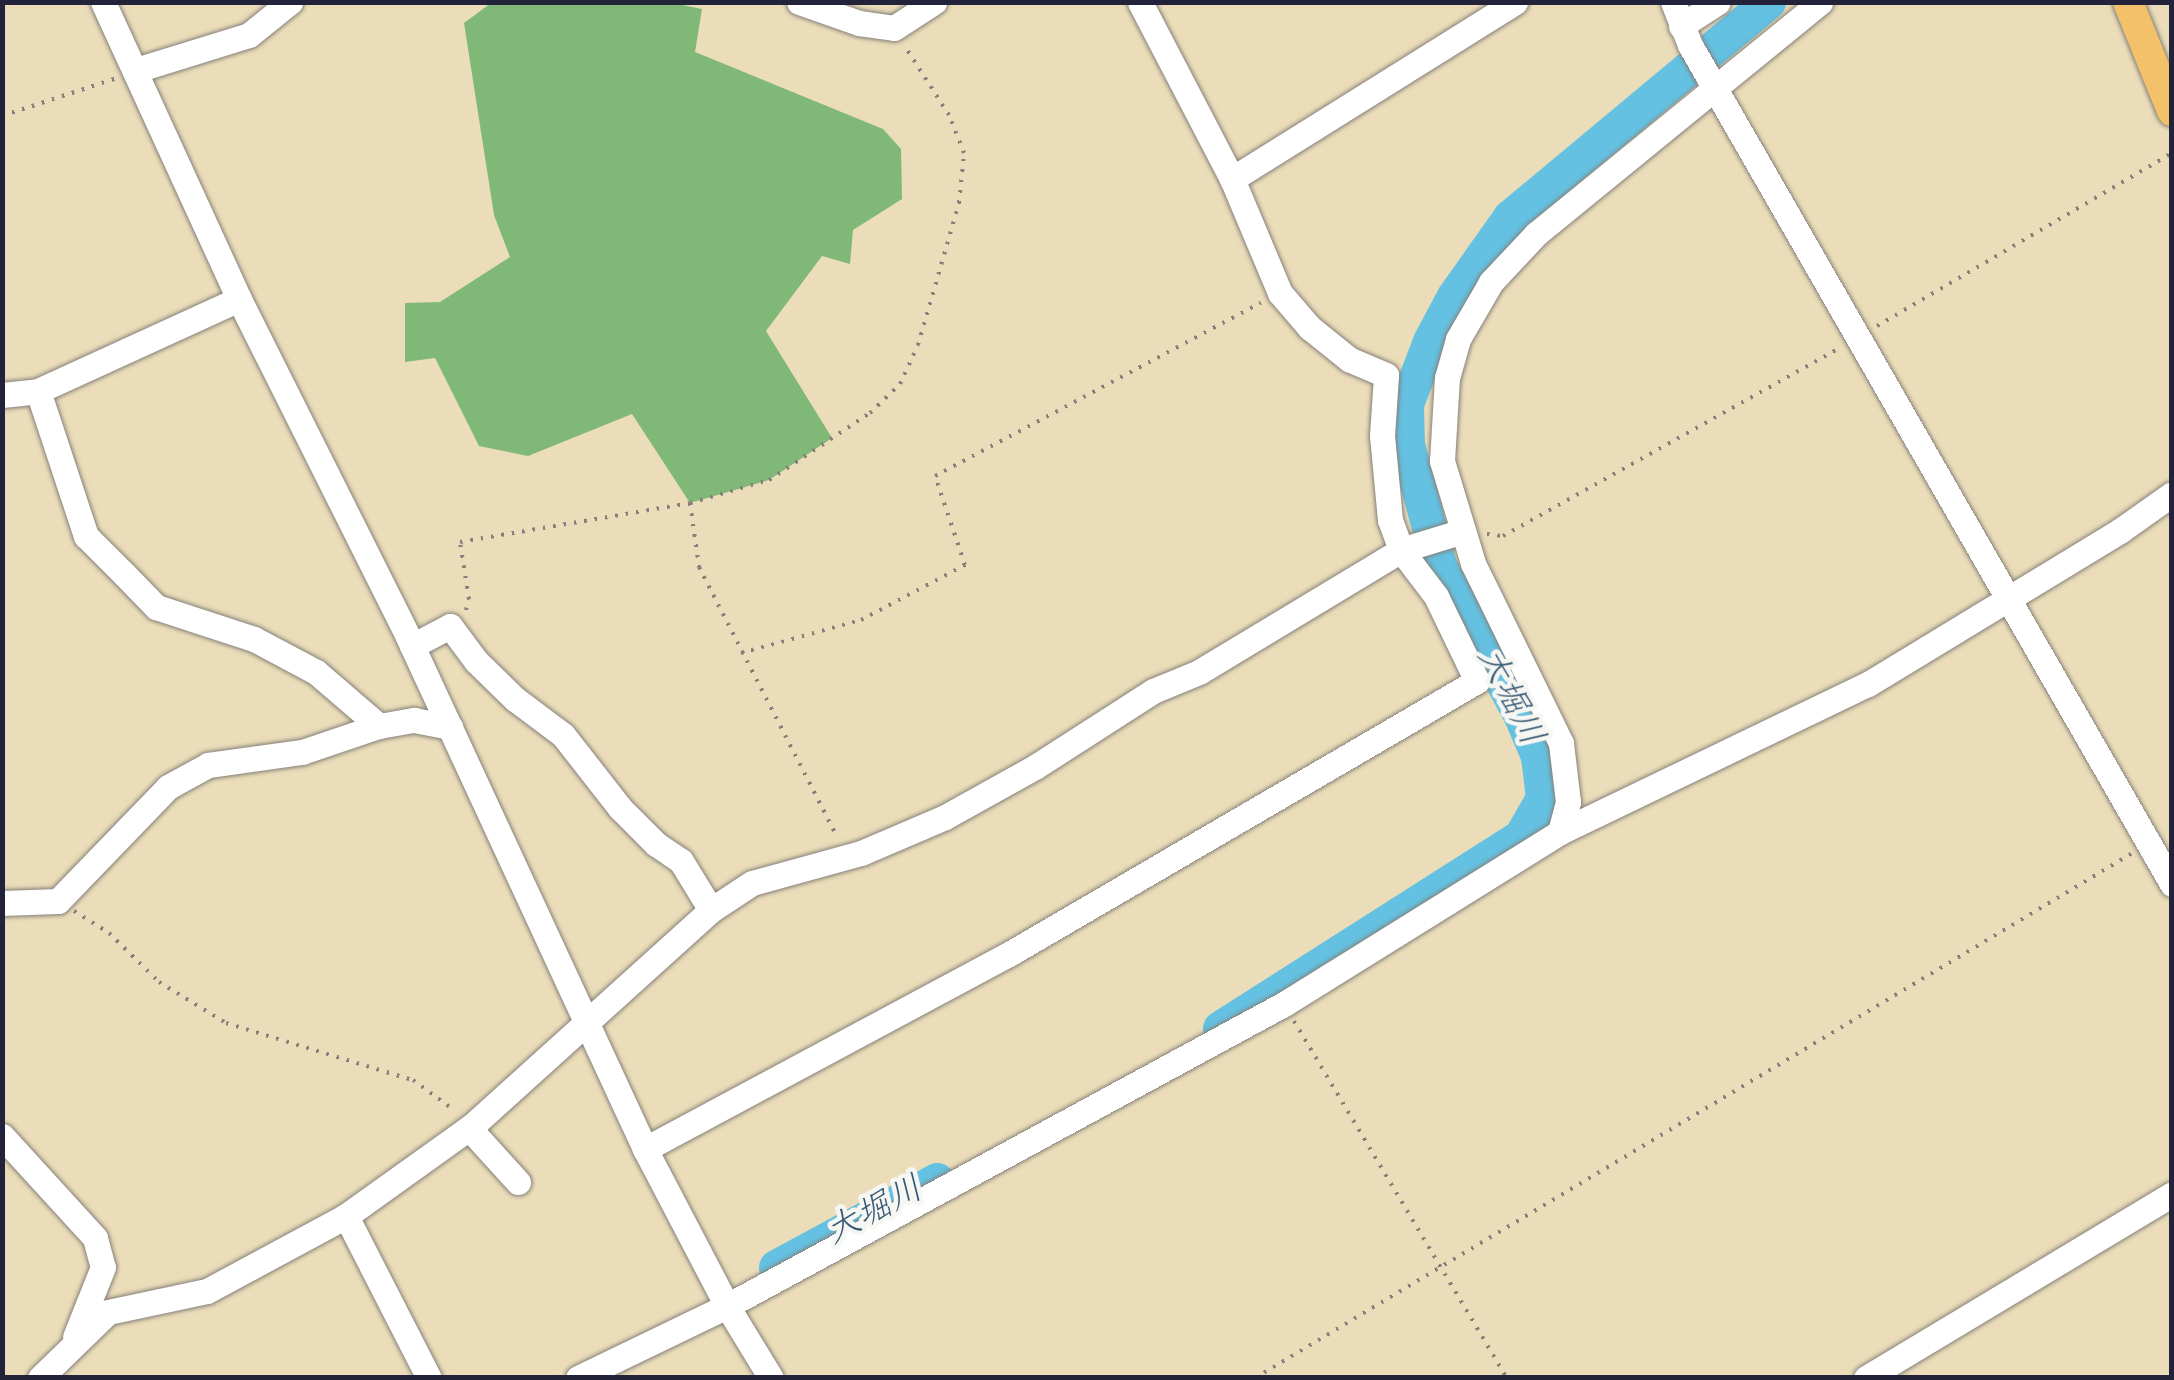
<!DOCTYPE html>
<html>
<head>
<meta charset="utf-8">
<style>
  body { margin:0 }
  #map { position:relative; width:2174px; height:1380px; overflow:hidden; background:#ebddb9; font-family:"Gochi Hand","Klee One",sans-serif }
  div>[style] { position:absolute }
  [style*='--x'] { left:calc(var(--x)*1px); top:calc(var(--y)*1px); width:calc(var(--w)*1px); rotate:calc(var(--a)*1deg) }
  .forest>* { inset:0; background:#80b877 }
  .river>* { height:35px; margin:-17.5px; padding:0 17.5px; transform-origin:17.5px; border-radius:17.5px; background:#64c1e2 }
  .path>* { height:4px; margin-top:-2px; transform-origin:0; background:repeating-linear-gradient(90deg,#86807a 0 2.5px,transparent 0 10.5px) }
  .roads { filter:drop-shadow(0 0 2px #86807a) drop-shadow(0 0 2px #86807a) }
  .minor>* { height:25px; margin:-12.5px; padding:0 12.5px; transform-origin:12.5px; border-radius:12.5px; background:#fff }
  .major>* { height:30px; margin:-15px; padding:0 15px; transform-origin:15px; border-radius:15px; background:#f4c16b }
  span { translate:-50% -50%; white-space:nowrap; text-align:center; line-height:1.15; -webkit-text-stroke:9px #f6f6f2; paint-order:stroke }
  .water-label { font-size:35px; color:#395a75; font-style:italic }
  .frame { position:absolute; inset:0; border:5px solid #22223b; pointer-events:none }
</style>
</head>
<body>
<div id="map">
  <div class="forest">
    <div style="clip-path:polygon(673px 3px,702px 9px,695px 52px,883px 129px,901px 149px,902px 199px,853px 230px,850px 264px,822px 256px,766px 331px,832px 438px,769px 480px,690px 503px,632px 414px,528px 456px,479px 446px,435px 358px,405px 362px,405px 303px,440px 302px,510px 257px,494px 215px,464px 23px,491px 3px)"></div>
  </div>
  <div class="river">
    <div style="--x:1220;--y:1028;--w:357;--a:-32.5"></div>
    <div style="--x:1521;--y:836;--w:44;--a:-59.9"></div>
    <div style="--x:1543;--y:798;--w:42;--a:-96.8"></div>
    <div style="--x:1538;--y:756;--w:43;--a:-113"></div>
    <div style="--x:1521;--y:716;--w:172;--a:-118.5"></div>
    <div style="--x:1439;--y:565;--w:124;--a:-104.9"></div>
    <div style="--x:1407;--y:445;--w:41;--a:-91.4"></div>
    <div style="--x:1406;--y:404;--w:67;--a:-69.1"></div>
    <div style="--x:1430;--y:341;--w:51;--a:-61.9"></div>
    <div style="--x:1454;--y:296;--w:97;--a:-54.7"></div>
    <div style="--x:1510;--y:217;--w:336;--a:-39.8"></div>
    <div style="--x:776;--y:1267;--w:183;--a:-28.4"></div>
  </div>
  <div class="path">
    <div style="--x:2;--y:116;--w:121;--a:-18.3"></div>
    <div style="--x:1877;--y:326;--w:342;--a:-30.4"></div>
    <div style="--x:690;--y:503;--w:82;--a:-16.2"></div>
    <div style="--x:769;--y:480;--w:121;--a:-33.6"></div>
    <div style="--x:870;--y:413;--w:42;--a:-44"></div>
    <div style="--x:900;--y:384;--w:43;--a:-65.2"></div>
    <div style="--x:918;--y:345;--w:148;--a:-73.9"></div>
    <div style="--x:959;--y:203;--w:50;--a:-84.3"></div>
    <div style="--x:964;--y:153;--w:41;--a:-111.5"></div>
    <div style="--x:949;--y:115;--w:83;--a:-122.7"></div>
    <div style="--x:1487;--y:534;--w:16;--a:7"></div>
    <div style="--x:1503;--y:536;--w:385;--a:-29.2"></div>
    <div style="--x:466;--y:610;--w:11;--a:-75"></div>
    <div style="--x:469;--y:599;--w:58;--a:-99"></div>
    <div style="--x:460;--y:542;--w:233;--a:-9.6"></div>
    <div style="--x:690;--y:503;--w:65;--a:82"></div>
    <div style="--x:699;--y:567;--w:303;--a:62.9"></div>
    <div style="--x:741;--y:653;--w:124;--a:-15.4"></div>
    <div style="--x:861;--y:620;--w:118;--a:-27.9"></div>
    <div style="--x:965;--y:565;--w:94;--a:-108.6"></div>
    <div style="--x:935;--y:476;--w:369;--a:-28"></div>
    <div style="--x:74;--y:911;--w:41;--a:32.2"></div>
    <div style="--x:109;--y:933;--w:70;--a:44.4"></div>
    <div style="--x:159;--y:982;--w:79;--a:31.5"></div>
    <div style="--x:226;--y:1023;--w:195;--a:17"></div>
    <div style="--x:413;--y:1080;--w:51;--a:36.2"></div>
    <div style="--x:1294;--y:1021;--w:416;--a:59.2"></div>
    <div style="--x:1255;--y:1378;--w:1021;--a:-30.89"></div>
  </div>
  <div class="roads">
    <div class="minor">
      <div style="--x:103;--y:2;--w:327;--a:65.4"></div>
      <div style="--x:239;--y:299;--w:378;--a:63.4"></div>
      <div style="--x:408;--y:637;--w:564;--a:65.16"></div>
      <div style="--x:645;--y:1149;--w:177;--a:62.4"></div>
      <div style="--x:727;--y:1306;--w:84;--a:58.6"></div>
      <div style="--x:799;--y:2;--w:64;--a:19.3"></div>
      <div style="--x:859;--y:23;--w:35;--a:8"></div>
      <div style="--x:894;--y:28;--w:48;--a:-33"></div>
      <div style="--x:1673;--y:2;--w:46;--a:68.4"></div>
      <div style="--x:1690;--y:45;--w:968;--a:60.12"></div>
      <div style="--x:1681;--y:26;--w:44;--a:-33"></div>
      <div style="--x:136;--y:70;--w:118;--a:-17.2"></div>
      <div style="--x:249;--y:35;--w:53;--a:-38.8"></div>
      <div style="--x:1232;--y:179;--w:334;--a:-32"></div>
      <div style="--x:38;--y:391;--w:153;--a:71.7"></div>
      <div style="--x:86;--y:536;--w:55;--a:45"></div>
      <div style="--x:125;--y:575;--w:45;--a:45.9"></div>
      <div style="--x:156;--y:607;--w:103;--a:18.1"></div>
      <div style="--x:254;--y:639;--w:70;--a:28"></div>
      <div style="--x:316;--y:672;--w:83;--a:40.6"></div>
      <div style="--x:2;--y:395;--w:36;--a:-6"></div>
      <div style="--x:38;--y:391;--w:221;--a:-24.6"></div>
      <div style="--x:412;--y:646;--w:43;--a:-27.8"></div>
      <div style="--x:450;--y:626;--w:44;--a:53.4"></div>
      <div style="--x:476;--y:661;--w:54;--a:44.3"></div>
      <div style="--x:515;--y:699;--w:60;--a:36.9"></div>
      <div style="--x:563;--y:735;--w:93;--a:52"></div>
      <div style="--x:620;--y:808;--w:51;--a:45"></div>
      <div style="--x:656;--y:844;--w:30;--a:34"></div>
      <div style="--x:681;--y:861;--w:57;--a:58.5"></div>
      <div style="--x:1560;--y:832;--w:31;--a:-75"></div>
      <div style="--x:1568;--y:802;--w:59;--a:-96.8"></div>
      <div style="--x:1561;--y:743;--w:200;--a:-116.1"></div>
      <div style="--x:1473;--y:563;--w:107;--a:-106.9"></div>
      <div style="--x:1442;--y:461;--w:83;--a:-86.6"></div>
      <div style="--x:1447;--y:378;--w:41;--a:-74.2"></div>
      <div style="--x:1458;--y:339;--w:66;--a:-59.9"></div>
      <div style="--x:1491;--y:282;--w:66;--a:-46.8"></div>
      <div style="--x:1536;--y:234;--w:367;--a:-39.2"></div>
      <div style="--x:2;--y:903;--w:56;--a:-2"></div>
      <div style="--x:58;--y:901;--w:158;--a:-46"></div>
      <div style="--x:168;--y:787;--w:46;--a:-28.8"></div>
      <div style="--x:208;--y:765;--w:95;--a:-7.9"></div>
      <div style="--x:302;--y:752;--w:81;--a:-18.7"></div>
      <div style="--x:379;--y:726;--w:36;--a:-10"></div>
      <div style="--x:414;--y:720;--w:37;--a:11"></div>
      <div style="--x:469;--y:1128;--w:73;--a:47.8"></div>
      <div style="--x:2;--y:1136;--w:138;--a:47.6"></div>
      <div style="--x:95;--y:1238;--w:30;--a:75"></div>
      <div style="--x:103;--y:1267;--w:75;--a:111.8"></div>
      <div style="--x:645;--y:1149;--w:413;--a:-28.2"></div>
      <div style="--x:1009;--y:954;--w:542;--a:-30.26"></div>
      <div style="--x:1477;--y:681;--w:94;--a:-115.8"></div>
      <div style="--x:1436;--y:596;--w:58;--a:-127.3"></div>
      <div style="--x:1401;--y:550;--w:32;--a:-110"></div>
      <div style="--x:1390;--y:520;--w:84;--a:-95.4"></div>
      <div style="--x:1382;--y:436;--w:61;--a:-86.2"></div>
      <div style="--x:1386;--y:375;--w:39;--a:-157"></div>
      <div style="--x:1350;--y:360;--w:51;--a:-141.3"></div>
      <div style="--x:1310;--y:328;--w:46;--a:-130.6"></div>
      <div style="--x:1280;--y:293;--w:124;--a:-112.8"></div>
      <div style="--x:1232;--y:179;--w:199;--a:-117.5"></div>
      <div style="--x:346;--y:1216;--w:182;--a:62.9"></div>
      <div style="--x:40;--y:1378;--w:95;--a:-44.1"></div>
      <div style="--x:108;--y:1312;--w:101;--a:-12"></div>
      <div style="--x:207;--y:1291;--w:158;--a:-28.3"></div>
      <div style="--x:346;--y:1216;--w:156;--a:-35.6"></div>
      <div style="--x:473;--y:1125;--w:321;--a:-42.1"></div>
      <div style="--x:711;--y:910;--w:49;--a:-33.4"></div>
      <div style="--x:752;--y:883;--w:113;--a:-15.4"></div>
      <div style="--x:861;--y:853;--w:91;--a:-23.2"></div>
      <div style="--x:945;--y:817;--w:103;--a:-29.1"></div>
      <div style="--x:1035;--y:767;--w:140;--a:-32.8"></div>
      <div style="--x:1153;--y:691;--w:50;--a:-22.4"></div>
      <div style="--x:1199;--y:672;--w:236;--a:-31.1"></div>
      <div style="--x:1401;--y:550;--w:65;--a:-17"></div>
      <div style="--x:578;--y:1378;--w:165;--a:-25.8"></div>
      <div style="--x:727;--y:1306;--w:634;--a:-28.47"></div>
      <div style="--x:1284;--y:1004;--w:325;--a:-31.9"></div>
      <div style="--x:1560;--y:832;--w:342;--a:-25.7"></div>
      <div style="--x:1868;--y:684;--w:296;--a:-31.3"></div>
      <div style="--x:2121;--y:530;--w:62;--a:-35.2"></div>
      <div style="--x:1866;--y:1378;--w:357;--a:-31"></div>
    </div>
    <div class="major">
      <div style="--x:2128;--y:2;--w:118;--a:68"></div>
    </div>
  </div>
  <div class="water-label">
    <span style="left:1507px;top:698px;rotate:63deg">大堀川</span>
    <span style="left:876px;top:1214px;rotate:-28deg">大堀川</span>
  </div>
  <div class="frame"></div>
</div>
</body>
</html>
